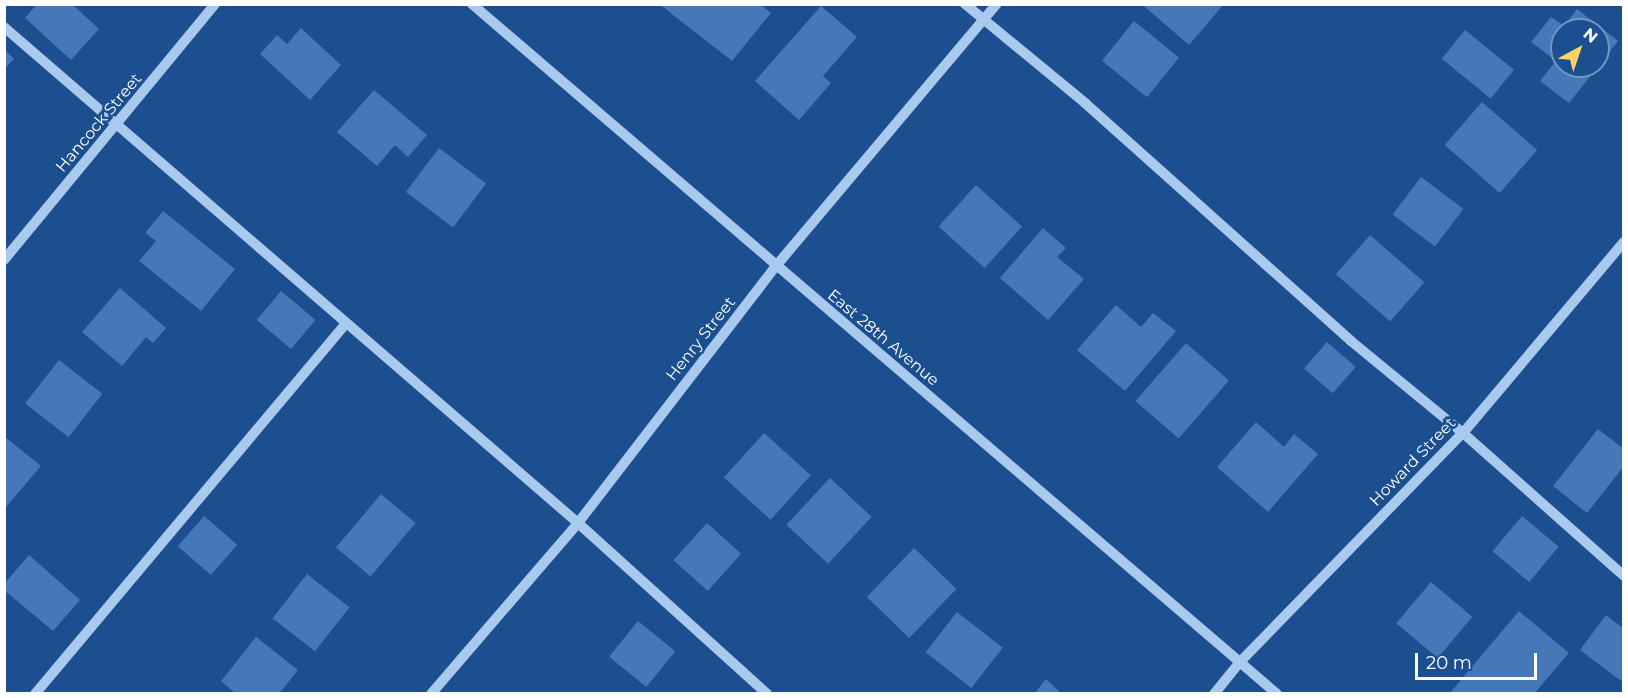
<!DOCTYPE html>
<html>
<head>
<meta charset="utf-8">
<style>
  body { margin:0 }
  #map { position:relative; width:1628px; height:698px; overflow:hidden; background:#1b4f8f; font-family:Montserrat,sans-serif }
  div>[style] { position:absolute }
  [style*='--x'] { left:calc(var(--x)*1px); top:calc(var(--y)*1px); width:calc(var(--w)*1px); rotate:calc(var(--a)*1deg) }
  .building>* { inset:0; background:#4478b7; transform-origin:0 0 }
  .minor>* { height:10px; margin:-5px; padding:0 5px; transform-origin:5px; border-radius:5px; background:#a9c9ee }
  span { translate:-50% -50%; white-space:nowrap; text-align:center; line-height:1.15; -webkit-text-stroke:5px #1b4f8f; paint-order:stroke }
  .street-label { font-size:16px; color:#fff }
  .frame { position:absolute; inset:0; border:6px solid #fff; pointer-events:none }
  .north { position:absolute; left:1550px; top:18px; width:60px; height:60px; box-sizing:border-box; background:#1b4f8f; border:2px solid #7695bc; border-radius:50%; rotate:40deg; font-size:16px; font-weight:700; line-height:24px; text-align:center; color:#fff }
  .north::after { content:''; display:block; margin:auto; width:21px; height:27px; background:#ffd166; clip-path:polygon(50% 0,100% 100%,50% 72%,0 100%) }
  .scale { position:absolute; left:1415px; top:653px; width:122px; height:27px; box-sizing:border-box; border:3px solid #fff; border-top:0; padding-left:8px; font-size:18px; line-height:21px; white-space:nowrap; color:#fff; -webkit-text-stroke:4px #1b4f8f; paint-order:stroke }
</style>
</head>
<body>
<div id="map">
  <div class="building">
    <div style="clip-path:polygon(37px 4px,72px 4px,99px 29px,71px 60px,25px 18px)"></div>
    <div style="clip-path:polygon(659px 4px,760px 4px,771px 13px,732px 61px)"></div>
    <div style="clip-path:polygon(1147px 4px,1224px 4px,1189px 45px,1145px 7px)"></div>
    <div style="clip-path:polygon(821px 6px,857px 37px,823px 76px,831px 83px,799px 120px,755px 81px)"></div>
    <div style="clip-path:polygon(evenodd,1577px 9px,1618px 41px,1569px 103px,1540px 81px,1556px 61px,1531px 42px,1551px 17px,1564px 26px,1577px 9px,1562px 30px,1598px 30px,1598px 66px,1562px 66px,1562px 30px)"></div>
    <div style="left:1134px;top:21px;width:58px;height:51px;rotate:39deg"></div>
    <div style="clip-path:polygon(301px 28px,341px 65px,310px 100px,260px 54px,277px 35px,287px 44px)"></div>
    <div style="left:1465px;top:30px;width:63px;height:37px;rotate:39deg"></div>
    <div style="clip-path:polygon(4px 49px,14px 59px,4px 69px)"></div>
    <div style="clip-path:polygon(374px 90px,427px 135px,408px 157px,395px 145px,377px 166px,337px 132px)"></div>
    <div style="left:1482px;top:102px;width:73px;height:57px;rotate:41deg"></div>
    <div style="left:439px;top:148px;width:59px;height:55px;rotate:37deg"></div>
    <div style="left:1421px;top:177px;width:53px;height:47px;rotate:37deg"></div>
    <div style="left:976px;top:185px;width:62px;height:56px;rotate:42deg"></div>
    <div style="clip-path:polygon(163px 211px,235px 269px,201px 311px,139px 261px,156px 241px,145px 233px)"></div>
    <div style="clip-path:polygon(1043px 228px,1066px 248px,1057px 257px,1084px 279px,1048px 320px,1000px 278px)"></div>
    <div style="left:1370px;top:235px;width:72px;height:52px;rotate:41deg"></div>
    <div style="clip-path:polygon(120px 288px,166px 328px,153px 343px,146px 337px,122px 366px,82px 332px)"></div>
    <div style="left:281px;top:291px;width:45px;height:38px;rotate:40deg"></div>
    <div style="clip-path:polygon(1116px 305px,1141px 327px,1153px 313px,1176px 331px,1125px 391px,1077px 350px)"></div>
    <div style="left:1327px;top:342px;width:38px;height:35px;rotate:41deg"></div>
    <div style="left:1186px;top:343px;width:57px;height:77px;rotate:41deg"></div>
    <div style="left:59px;top:360px;width:55px;height:55px;rotate:38deg"></div>
    <div style="clip-path:polygon(1256px 422px,1284px 447px,1294px 434px,1318px 454px,1268px 512px,1217px 467px)"></div>
    <div style="clip-path:polygon(1598px 429px,1624px 449px,1624px 466px,1587px 513px,1553px 486px)"></div>
    <div style="left:764px;top:433px;width:63px;height:60px;rotate:42deg"></div>
    <div style="clip-path:polygon(4px 436px,41px 466px,6px 507px,4px 506px)"></div>
    <div style="left:830px;top:478px;width:57px;height:64px;rotate:43deg"></div>
    <div style="left:381px;top:494px;width:45px;height:70px;rotate:40deg"></div>
    <div style="left:204px;top:516px;width:44px;height:40px;rotate:41deg"></div>
    <div style="left:1522px;top:516px;width:48px;height:46px;rotate:40deg"></div>
    <div style="left:707px;top:523px;width:46px;height:50px;rotate:42deg"></div>
    <div style="left:914px;top:548px;width:59px;height:68px;rotate:44deg"></div>
    <div style="clip-path:polygon(29px 555px,80px 600px,53px 631px,4px 590px,4px 584px)"></div>
    <div style="left:307px;top:574px;width:54px;height:56px;rotate:38deg"></div>
    <div style="left:1431px;top:582px;width:54px;height:54px;rotate:40deg"></div>
    <div style="clip-path:polygon(1519px 611px,1569px 653px,1534px 694px,1449px 694px)"></div>
    <div style="left:957px;top:612px;width:58px;height:51px;rotate:38deg"></div>
    <div style="clip-path:polygon(1606px 615px,1624px 629px,1624px 678px,1621px 681px,1580px 650px)"></div>
    <div style="left:638px;top:621px;width:48px;height:46px;rotate:39deg"></div>
    <div style="clip-path:polygon(256px 637px,298px 670px,279px 694px,236px 694px,221px 681px)"></div>
    <div style="clip-path:polygon(1046px 679px,1062px 694px,1034px 694px)"></div>
  </div>
  <div class="minor">
    <div style="--x:472;--y:4;--w:1060;--a:40.6"></div>
    <div style="--x:965;--y:4;--w:156;--a:39.5"></div>
    <div style="--x:1085;--y:103;--w:357;--a:41.8"></div>
    <div style="--x:1351;--y:341;--w:145;--a:39.4"></div>
    <div style="--x:1463;--y:433;--w:215;--a:41.6"></div>
    <div style="--x:4;--y:27;--w:759;--a:40.83"></div>
    <div style="--x:578;--y:523;--w:255;--a:42.1"></div>
    <div style="--x:4;--y:260;--w:332;--a:-50.5"></div>
    <div style="--x:35;--y:694;--w:484;--a:-50"></div>
    <div style="--x:431;--y:694;--w:225;--a:-49.3"></div>
    <div style="--x:578;--y:523;--w:324;--a:-52.4"></div>
    <div style="--x:776;--y:266;--w:343;--a:-49.9"></div>
    <div style="--x:1214;--y:694;--w:41;--a:-50.9"></div>
    <div style="--x:1240;--y:662;--w:320;--a:-45.8"></div>
    <div style="--x:1463;--y:433;--w:250;--a:-49.9"></div>
  </div>
  <div class="street-label">
    <span style="left:99px;top:123px;rotate:-50deg">Hancock Street</span>
    <span style="left:883px;top:338px;rotate:40deg">East 28th Avenue</span>
    <span style="left:701px;top:339px;rotate:-52deg">Henry Street</span>
    <span style="left:1413px;top:462px;rotate:-46deg">Howard Street</span>
  </div>
  <div class="frame"></div>
  <div class="north">N</div>
  <div class="scale">20 m</div>
</div>
</body>
</html>
